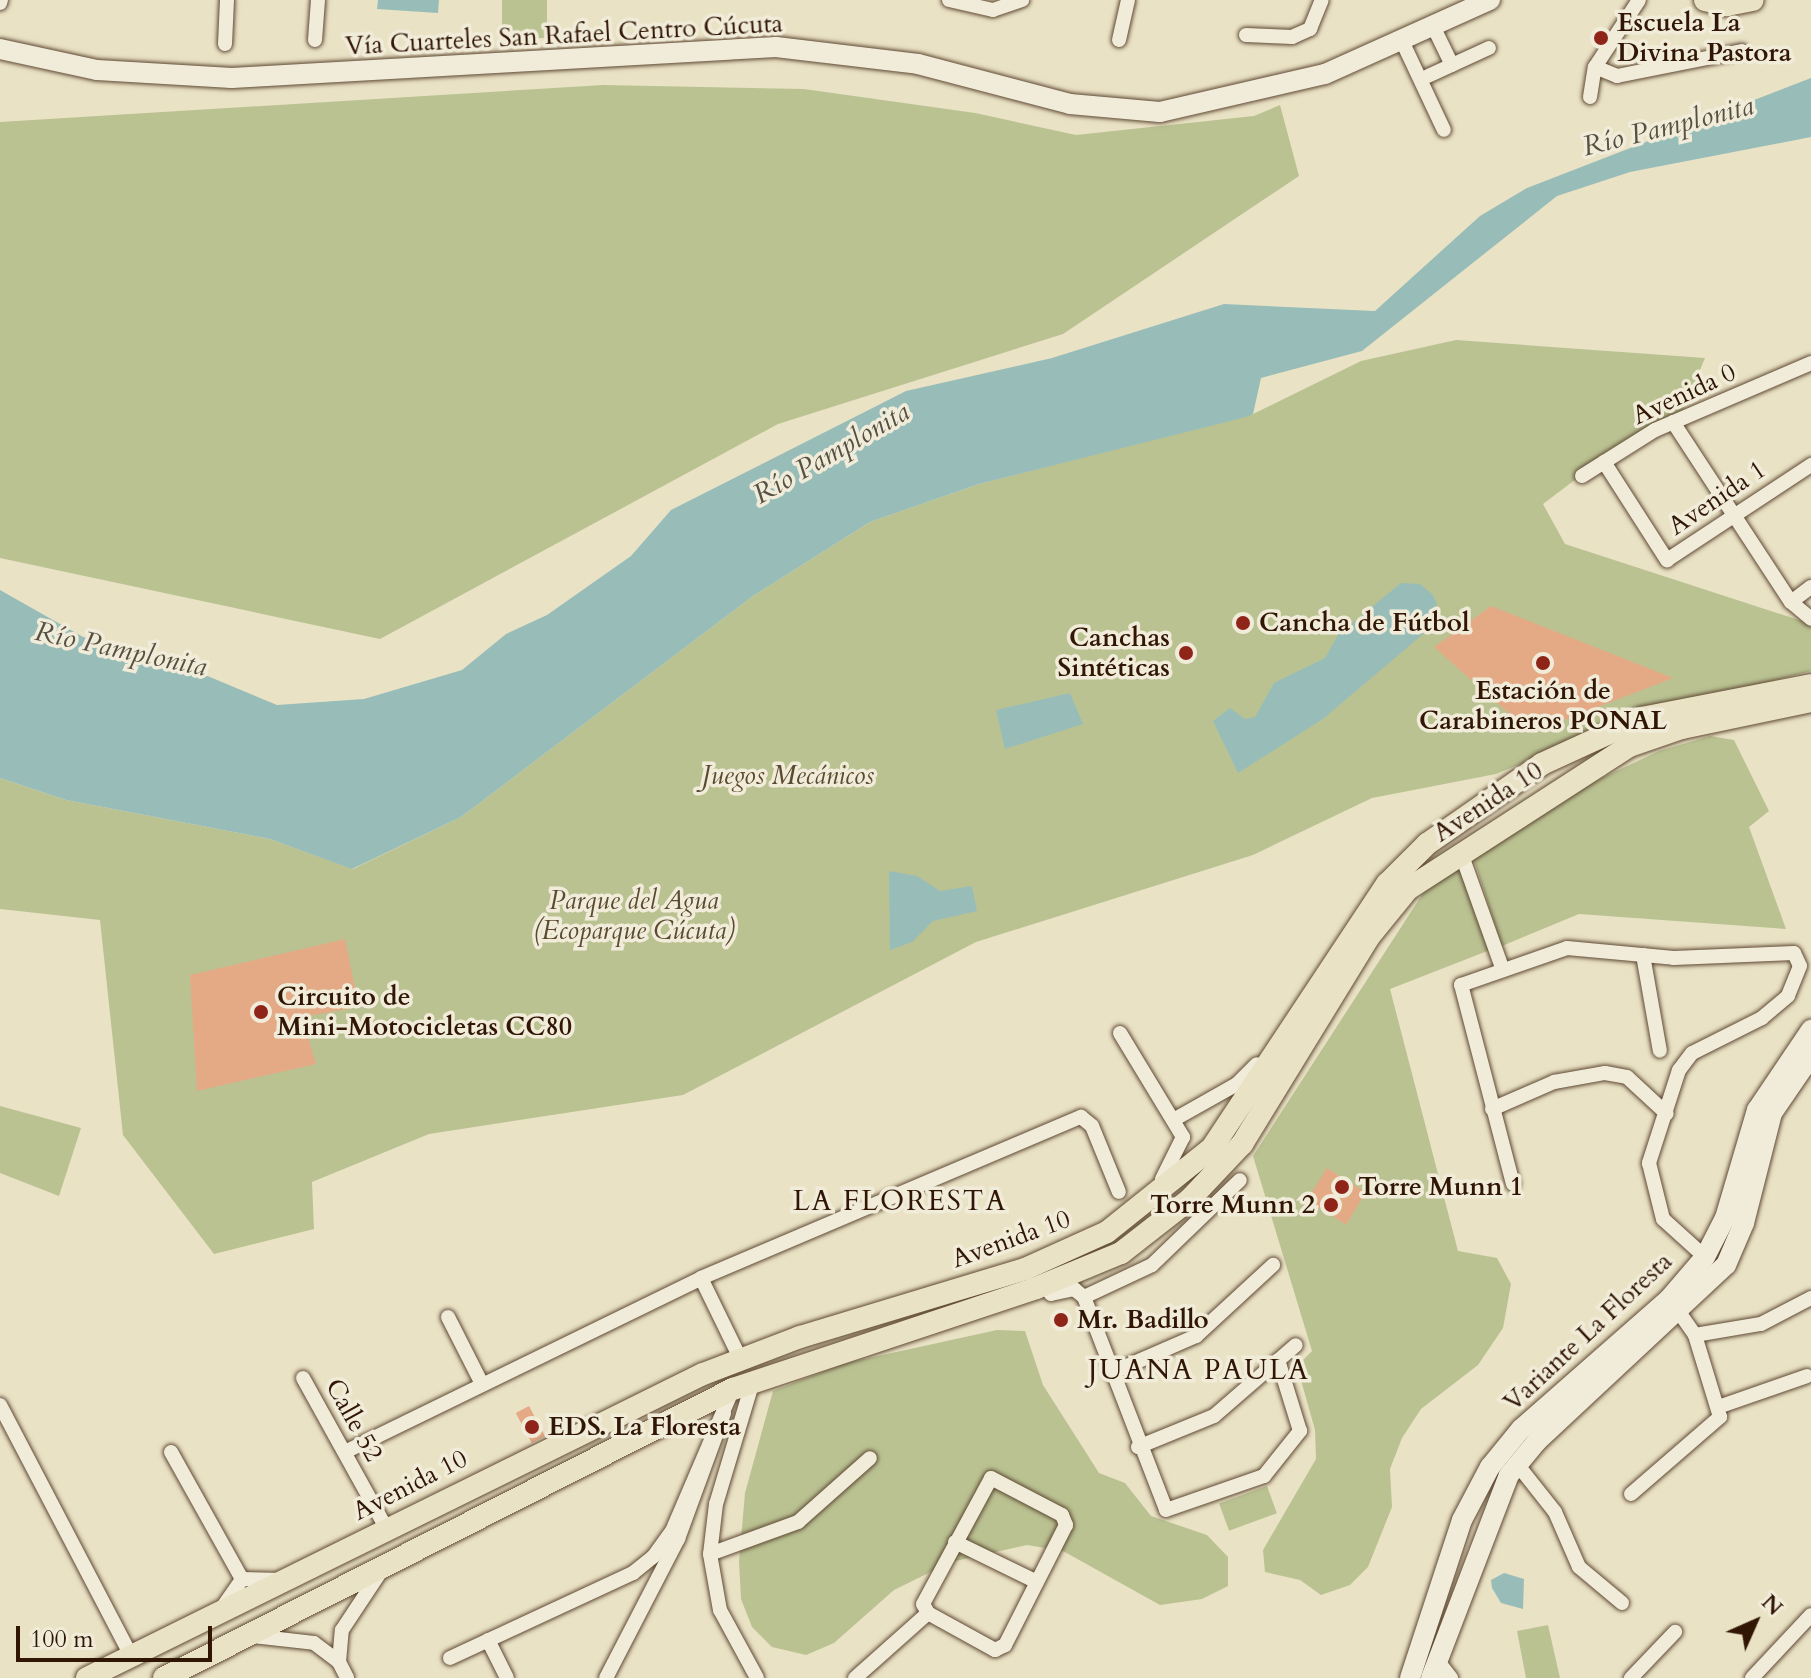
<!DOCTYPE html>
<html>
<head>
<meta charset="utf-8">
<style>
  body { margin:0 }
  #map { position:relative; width:1811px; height:1678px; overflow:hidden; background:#eae2c5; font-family:Cardo,serif }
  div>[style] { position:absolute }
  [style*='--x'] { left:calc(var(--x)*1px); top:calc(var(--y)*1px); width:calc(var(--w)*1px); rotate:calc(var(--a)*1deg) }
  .green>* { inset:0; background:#bac292; transform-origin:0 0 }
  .water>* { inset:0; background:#98bdb9 }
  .building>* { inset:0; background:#e4aa86; transform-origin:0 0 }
  .roads { filter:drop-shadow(0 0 2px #5f4934) drop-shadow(0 0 2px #5f4934) }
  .minor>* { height:14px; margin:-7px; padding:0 7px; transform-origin:7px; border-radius:7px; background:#f1ecd9 }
  .secondary>* { height:20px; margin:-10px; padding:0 10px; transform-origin:10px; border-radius:10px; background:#f1ecd9 }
  .primary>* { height:22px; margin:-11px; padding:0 11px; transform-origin:11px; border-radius:11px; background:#eae2c5 }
  .dots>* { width:22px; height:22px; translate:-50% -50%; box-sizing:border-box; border:4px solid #f1ecd9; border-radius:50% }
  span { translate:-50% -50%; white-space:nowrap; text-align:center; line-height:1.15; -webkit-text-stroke:7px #f1ecd9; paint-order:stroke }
  .poi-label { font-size:26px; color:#311604; font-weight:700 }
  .left { translate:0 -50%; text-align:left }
  .right { translate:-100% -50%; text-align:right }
  .street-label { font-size:26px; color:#311604 }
  .park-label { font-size:26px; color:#5a4a2f; font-style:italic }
  .water-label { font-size:28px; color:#555043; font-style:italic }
  .neighbourhood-label { font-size:28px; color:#311604; letter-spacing:2px }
  .north { position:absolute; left:1715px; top:1582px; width:80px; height:80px; -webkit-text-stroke:6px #f1ecd9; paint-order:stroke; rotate:45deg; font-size:22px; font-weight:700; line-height:32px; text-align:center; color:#311604 }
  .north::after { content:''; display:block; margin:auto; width:28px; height:36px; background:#311604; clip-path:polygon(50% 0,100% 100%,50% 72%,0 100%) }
  .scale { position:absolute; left:16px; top:1626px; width:196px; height:36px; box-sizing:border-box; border:4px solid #311604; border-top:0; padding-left:10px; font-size:24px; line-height:28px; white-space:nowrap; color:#311604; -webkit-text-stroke:6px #f1ecd9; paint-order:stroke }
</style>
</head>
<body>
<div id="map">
  <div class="green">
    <div style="left:502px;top:0;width:45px;height:38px"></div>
    <div style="clip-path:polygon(603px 85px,804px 89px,975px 113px,1076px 135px,1254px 116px,1280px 105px,1299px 176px,1063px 334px,778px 424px,380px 639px,0 558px,0 122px)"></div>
    <div style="clip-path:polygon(1456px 340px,1705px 358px,1682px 413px,1605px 457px,1543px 504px,1565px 544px,1811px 624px,1811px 671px,1634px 717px,1496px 774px,1372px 798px,1253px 855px,976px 942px,683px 1095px,429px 1134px,312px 1182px,314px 1229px,214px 1254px,123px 1135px,100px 920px,0 909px,0 778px,66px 800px,270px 839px,353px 869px,461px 817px,753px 596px,870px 522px,979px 484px,1253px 414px,1361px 361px)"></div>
    <div style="clip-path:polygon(1710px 736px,1734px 740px,1769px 811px,1749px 827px,1786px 929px,1579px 914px,1502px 946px,1471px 851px,1536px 809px,1659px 751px)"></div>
    <div style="clip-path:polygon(1458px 863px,1490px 950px,1390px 989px,1458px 1251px,1497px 1258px,1511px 1284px,1503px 1328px,1478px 1365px,1421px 1409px,1402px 1438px,1390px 1469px,1392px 1507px,1368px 1567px,1350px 1585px,1321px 1595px,1300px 1580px,1265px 1572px,1263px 1550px,1316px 1459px,1315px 1430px,1297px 1366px,1312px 1351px,1253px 1156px,1429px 884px)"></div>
    <div style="clip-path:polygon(0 1106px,81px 1128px,59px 1196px,0 1173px)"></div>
    <div style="clip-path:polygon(997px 1330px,1025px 1331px,1043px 1385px,1099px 1473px,1125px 1483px,1151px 1516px,1207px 1535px,1228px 1557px,1228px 1586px,1202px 1599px,1160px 1605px,1063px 1551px,1027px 1545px,951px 1562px,894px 1590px,834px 1643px,806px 1655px,772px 1647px,752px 1627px,741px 1599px,739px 1562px,745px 1493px,773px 1391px,846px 1363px)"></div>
    <div style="left:1267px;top:1486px;width:29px;height:51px;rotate:70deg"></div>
    <div style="clip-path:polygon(1548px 1625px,1560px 1678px,1526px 1678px,1517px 1631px)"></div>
  </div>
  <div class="water">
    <div style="clip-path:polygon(378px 0,439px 0,438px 13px,377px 9px)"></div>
    <div style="clip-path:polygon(1811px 78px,1811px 137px,1630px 172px,1557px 196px,1362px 351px,1261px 378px,1253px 414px,1246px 417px,979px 484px,870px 522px,753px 596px,461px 817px,352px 869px,270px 839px,66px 800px,0 778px,0 590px,83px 637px,162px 657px,277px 705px,364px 699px,462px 670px,506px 634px,547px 615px,631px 556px,671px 510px,906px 391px,1052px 358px,1224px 304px,1375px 311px,1480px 216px,1527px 188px)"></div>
    <div style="clip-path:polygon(1401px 583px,1420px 584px,1433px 595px,1437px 604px,1429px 629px,1323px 719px,1238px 773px,1213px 721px,1230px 708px,1245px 719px,1255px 717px,1274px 683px,1325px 658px,1338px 635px)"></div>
    <div style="clip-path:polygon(1070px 693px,1083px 724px,1005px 749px,996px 710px)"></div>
    <div style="clip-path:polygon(889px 871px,917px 876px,940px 891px,972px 886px,977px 911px,933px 921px,912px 942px,890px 950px)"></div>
    <div style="clip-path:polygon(1504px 1573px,1524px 1579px,1523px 1609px,1501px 1603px,1492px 1588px,1491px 1580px)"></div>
  </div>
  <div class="building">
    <div style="clip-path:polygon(1491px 606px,1673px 678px,1531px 733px,1434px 647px)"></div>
    <div style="clip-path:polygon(345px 939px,359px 1007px,302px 1017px,316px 1064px,197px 1091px,190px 975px)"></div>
    <div style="left:1327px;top:1168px;width:46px;height:38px;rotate:32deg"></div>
    <div style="left:529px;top:1406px;width:34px;height:15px;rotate:62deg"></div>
  </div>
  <div class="roads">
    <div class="minor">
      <div style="--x:949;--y:0;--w:45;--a:12.8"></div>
      <div style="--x:993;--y:10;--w:31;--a:-19"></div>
      <div style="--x:0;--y:3;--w:3;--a:-72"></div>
      <div style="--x:1434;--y:28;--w:41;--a:64.1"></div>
      <div style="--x:1246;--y:35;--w:46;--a:2.5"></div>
      <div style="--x:1292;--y:37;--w:20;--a:-24"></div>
      <div style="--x:1310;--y:29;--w:31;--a:-68"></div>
      <div style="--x:315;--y:40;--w:40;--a:-85.7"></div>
      <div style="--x:1119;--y:40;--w:41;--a:-77.3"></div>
      <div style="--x:1403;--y:43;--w:96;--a:64.8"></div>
      <div style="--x:225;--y:44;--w:44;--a:-87.4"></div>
      <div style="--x:1595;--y:67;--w:24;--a:22"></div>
      <div style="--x:1617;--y:76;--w:127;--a:-11.3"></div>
      <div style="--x:1428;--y:76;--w:67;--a:-24.7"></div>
      <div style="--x:1590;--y:97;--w:30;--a:-81"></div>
      <div style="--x:1595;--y:67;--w:80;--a:-56.7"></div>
      <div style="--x:1673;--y:422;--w:215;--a:56.8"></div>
      <div style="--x:1791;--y:602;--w:26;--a:40"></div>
      <div style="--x:1604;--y:462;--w:117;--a:57.3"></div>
      <div style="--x:1667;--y:560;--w:173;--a:-33.4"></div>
      <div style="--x:1582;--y:476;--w:86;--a:-32.2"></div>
      <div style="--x:1655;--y:430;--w:170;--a:-23.2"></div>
      <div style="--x:1791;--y:602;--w:25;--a:-37"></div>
      <div style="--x:1461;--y:853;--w:124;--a:70.3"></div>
      <div style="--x:1643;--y:955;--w:97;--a:80"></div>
      <div style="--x:1120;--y:1033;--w:122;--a:58.8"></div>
      <div style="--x:1183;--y:1137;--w:47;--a:116.6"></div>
      <div style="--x:1492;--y:1109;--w:68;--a:-23.5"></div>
      <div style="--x:1554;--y:1082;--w:52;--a:-10"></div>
      <div style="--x:1605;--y:1073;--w:22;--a:10"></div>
      <div style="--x:1627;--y:1077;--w:54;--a:42.8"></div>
      <div style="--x:1175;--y:1119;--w:71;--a:-29.4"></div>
      <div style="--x:1237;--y:1084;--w:28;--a:-45"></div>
      <div style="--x:1513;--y:1184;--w:206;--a:-104.6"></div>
      <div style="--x:1461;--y:985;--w:112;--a:-19.2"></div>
      <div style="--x:1567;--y:948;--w:107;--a:5.3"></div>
      <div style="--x:1674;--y:958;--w:120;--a:-2.4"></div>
      <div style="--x:1794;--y:953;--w:14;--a:65"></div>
      <div style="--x:1800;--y:966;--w:32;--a:112"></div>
      <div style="--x:1788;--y:996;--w:34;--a:140"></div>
      <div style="--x:1762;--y:1018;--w:78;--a:153.4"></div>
      <div style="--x:1692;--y:1053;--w:21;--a:127"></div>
      <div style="--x:1679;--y:1070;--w:98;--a:107.9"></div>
      <div style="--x:1649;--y:1163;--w:58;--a:76"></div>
      <div style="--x:1663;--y:1219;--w:57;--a:42.1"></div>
      <div style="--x:701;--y:1278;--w:89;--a:64"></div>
      <div style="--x:1043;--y:1285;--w:12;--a:48"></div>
      <div style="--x:1051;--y:1294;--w:24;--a:-12"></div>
      <div style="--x:1074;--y:1289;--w:13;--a:39"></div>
      <div style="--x:1084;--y:1297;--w:228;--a:68.9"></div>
      <div style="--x:1166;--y:1510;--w:104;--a:-19.1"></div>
      <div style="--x:1264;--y:1476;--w:58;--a:-51.3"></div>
      <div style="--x:1300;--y:1431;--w:74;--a:-107.2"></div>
      <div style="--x:1084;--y:1297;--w:75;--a:-25.2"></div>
      <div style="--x:1152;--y:1265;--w:122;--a:-44"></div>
      <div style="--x:448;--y:1317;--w:75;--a:63.1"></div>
      <div style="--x:1695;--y:1335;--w:67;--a:-9.5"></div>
      <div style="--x:1761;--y:1324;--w:56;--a:-27.5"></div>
      <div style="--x:1111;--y:1373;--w:93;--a:-23.5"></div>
      <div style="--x:1196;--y:1336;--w:105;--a:-42.7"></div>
      <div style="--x:303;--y:1378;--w:171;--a:61"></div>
      <div style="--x:753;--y:1381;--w:128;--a:106.7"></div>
      <div style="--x:716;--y:1504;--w:50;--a:96.8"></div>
      <div style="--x:710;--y:1554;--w:57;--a:79.9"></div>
      <div style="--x:720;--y:1610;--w:77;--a:61.4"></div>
      <div style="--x:0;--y:1405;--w:283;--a:62.4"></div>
      <div style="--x:1721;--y:1406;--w:91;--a:-19.2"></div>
      <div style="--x:1138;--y:1447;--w:82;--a:-22.2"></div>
      <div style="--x:1214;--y:1416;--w:108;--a:-40.9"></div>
      <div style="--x:171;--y:1452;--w:145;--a:60.8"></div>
      <div style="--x:345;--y:1452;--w:396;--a:-26"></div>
      <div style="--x:701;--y:1278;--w:413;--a:-23"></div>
      <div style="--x:1081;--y:1117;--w:14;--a:39"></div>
      <div style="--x:1092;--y:1126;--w:71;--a:67.8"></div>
      <div style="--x:1517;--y:1464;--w:61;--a:51.6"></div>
      <div style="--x:1555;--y:1512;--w:60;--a:66.4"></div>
      <div style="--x:1579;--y:1567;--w:56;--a:39.9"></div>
      <div style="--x:991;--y:1478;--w:80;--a:27.5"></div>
      <div style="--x:1062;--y:1515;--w:11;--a:68"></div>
      <div style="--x:1066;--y:1525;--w:135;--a:116.9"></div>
      <div style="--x:1005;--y:1645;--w:11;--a:153"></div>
      <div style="--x:995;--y:1650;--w:77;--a:-151.1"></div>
      <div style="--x:928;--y:1613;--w:10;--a:-119"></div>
      <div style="--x:923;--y:1604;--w:143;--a:-61.6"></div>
      <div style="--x:1631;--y:1494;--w:118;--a:-40.9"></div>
      <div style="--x:1720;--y:1417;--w:86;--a:-107"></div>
      <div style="--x:1695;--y:1335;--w:40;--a:-124.9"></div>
      <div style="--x:955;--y:1542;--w:91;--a:26"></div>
      <div style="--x:710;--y:1554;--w:94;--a:-20"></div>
      <div style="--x:798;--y:1522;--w:96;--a:-41.6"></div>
      <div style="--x:222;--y:1608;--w:35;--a:-55"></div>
      <div style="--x:242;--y:1579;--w:40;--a:1.4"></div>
      <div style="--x:253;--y:1636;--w:61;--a:6.5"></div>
      <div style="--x:314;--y:1643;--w:31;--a:37"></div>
      <div style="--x:339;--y:1662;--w:18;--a:63"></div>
      <div style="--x:488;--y:1640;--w:42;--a:63.4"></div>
      <div style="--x:450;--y:1658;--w:202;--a:-24.9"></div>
      <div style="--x:633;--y:1573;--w:26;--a:-39"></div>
      <div style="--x:653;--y:1557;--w:32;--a:-54"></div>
      <div style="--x:672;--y:1531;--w:155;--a:-66.8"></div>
      <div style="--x:1437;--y:1660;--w:23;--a:52"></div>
      <div style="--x:339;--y:1662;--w:32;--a:-85"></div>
      <div style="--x:342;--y:1630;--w:67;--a:-56.5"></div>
      <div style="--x:606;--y:1678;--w:157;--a:-62.6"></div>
      <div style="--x:678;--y:1539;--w:134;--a:-69.9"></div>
      <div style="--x:855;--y:1678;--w:98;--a:-41.7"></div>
      <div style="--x:1631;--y:1678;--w:64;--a:-46.3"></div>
      <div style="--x:1752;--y:1678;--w:86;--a:-46.9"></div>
    </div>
    <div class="secondary">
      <div style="--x:0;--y:49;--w:99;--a:12.2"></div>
      <div style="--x:97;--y:70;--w:135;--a:3.4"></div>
      <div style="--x:232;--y:78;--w:545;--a:-3.26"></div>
      <div style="--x:776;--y:47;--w:143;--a:6.8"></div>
      <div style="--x:918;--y:64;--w:157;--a:14.7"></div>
      <div style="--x:1070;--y:104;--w:90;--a:5.1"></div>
      <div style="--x:1160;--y:112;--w:169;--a:-13"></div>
      <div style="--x:1325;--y:74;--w:181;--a:-24.2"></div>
      <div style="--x:1410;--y:1678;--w:166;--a:-71.8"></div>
      <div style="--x:1462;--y:1520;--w:60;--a:-62.2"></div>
      <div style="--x:1490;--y:1467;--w:49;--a:-50.8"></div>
      <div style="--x:1521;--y:1429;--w:197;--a:-41.3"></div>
      <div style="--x:1669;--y:1299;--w:55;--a:-49.4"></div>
      <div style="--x:1705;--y:1257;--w:44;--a:-62.9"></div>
      <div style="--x:1725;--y:1218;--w:113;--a:-73.5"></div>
      <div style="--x:1757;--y:1110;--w:97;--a:-56"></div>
      <div style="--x:1431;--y:1678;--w:217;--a:-69"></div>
      <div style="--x:1509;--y:1475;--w:44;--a:-50.5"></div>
      <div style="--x:1537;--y:1441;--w:258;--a:-43"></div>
      <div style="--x:1726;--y:1265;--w:46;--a:-66.8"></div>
      <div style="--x:1744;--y:1223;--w:114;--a:-75.7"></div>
      <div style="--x:1772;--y:1113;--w:69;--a:-55.6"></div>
    </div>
    <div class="primary">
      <div style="--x:1705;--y:0;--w:23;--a:13"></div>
      <div style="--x:1727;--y:5;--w:26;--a:-11"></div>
      <div style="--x:87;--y:1678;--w:687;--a:-26.27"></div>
      <div style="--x:703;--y:1374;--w:104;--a:-20.9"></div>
      <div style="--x:800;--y:1337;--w:235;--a:-16.8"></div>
      <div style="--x:1025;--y:1269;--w:90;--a:-24.3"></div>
      <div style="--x:1107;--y:1232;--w:134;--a:-38.7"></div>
      <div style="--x:1212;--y:1148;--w:317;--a:-56.5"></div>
      <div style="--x:1387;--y:884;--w:57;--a:-45"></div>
      <div style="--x:1427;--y:844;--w:140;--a:-34.8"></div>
      <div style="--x:1542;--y:764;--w:110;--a:-24.7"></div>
      <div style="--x:1642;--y:718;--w:172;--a:-11"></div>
      <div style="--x:164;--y:1678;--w:638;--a:-26.93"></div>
      <div style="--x:733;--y:1389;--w:319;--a:-18.4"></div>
      <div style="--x:1036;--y:1288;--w:92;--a:-22.4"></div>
      <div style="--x:1121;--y:1253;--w:88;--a:-38"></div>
      <div style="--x:1190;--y:1199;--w:76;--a:-46.6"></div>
      <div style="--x:1242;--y:1144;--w:241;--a:-58.5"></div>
      <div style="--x:1368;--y:938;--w:63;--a:-50.8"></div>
      <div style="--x:1408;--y:889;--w:263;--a:-32.9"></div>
      <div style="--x:1629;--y:746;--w:56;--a:-18.8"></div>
      <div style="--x:1682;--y:728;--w:132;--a:-11.8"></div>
    </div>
  </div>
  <div class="dots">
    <div style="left:1601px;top:38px;background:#8f2418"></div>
    <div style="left:1243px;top:623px;background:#8f2418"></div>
    <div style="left:1186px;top:653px;background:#8f2418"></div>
    <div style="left:1543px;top:663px;background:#8f2418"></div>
    <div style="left:261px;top:1012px;background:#8f2418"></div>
    <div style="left:1342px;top:1187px;background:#8f2418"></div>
    <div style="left:1331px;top:1205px;background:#8f2418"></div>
    <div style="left:1061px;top:1320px;background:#8f2418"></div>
    <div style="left:532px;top:1427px;background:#8f2418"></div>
  </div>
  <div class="poi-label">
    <span class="left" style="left:1617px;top:38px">Escuela La<br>Divina Pastora</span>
    <span class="left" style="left:1259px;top:623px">Cancha de Fútbol</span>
    <span class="right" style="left:1170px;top:653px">Canchas<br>Sintéticas</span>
    <span style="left:1543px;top:706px">Estación de<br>Carabineros PONAL</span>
    <span class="left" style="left:277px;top:1012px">Circuito de<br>Mini-Motocicletas CC80</span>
    <span class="left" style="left:1358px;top:1187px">Torre Munn 1</span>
    <span class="right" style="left:1315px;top:1205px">Torre Munn 2</span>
    <span class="left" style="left:1077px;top:1320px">Mr. Badillo</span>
    <span class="left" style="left:548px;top:1427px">EDS. La Floresta</span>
  </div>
  <div class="street-label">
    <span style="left:564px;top:35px;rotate:-3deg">Vía Cuarteles San Rafael Centro Cúcuta</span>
    <span style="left:1684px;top:394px;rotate:-25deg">Avenida 0</span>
    <span style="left:1717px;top:498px;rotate:-34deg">Avenida 1</span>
    <span style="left:1488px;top:802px;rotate:-33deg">Avenida 10</span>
    <span style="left:1011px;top:1239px;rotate:-20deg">Avenida 10</span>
    <span style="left:1588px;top:1332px;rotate:-43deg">Variante La Floresta</span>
    <span style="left:354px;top:1420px;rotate:61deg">Calle 52</span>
    <span style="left:410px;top:1485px;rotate:-27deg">Avenida 10</span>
  </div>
  <div class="park-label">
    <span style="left:788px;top:776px">Juegos Mecánicos</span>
    <span style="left:634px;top:916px">Parque del Agua<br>(Ecoparque Cúcuta)</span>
  </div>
  <div class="water-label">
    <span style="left:1668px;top:126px;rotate:-14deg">Río Pamplonita</span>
    <span style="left:831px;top:453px;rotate:-30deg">Río Pamplonita</span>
    <span style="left:121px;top:649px;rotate:12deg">Río Pamplonita</span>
  </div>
  <div class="neighbourhood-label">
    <span style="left:900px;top:1201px">LA FLORESTA</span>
    <span style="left:1199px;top:1370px">JUANA PAULA</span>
  </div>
  <div class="north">N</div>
  <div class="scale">100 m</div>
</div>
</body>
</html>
